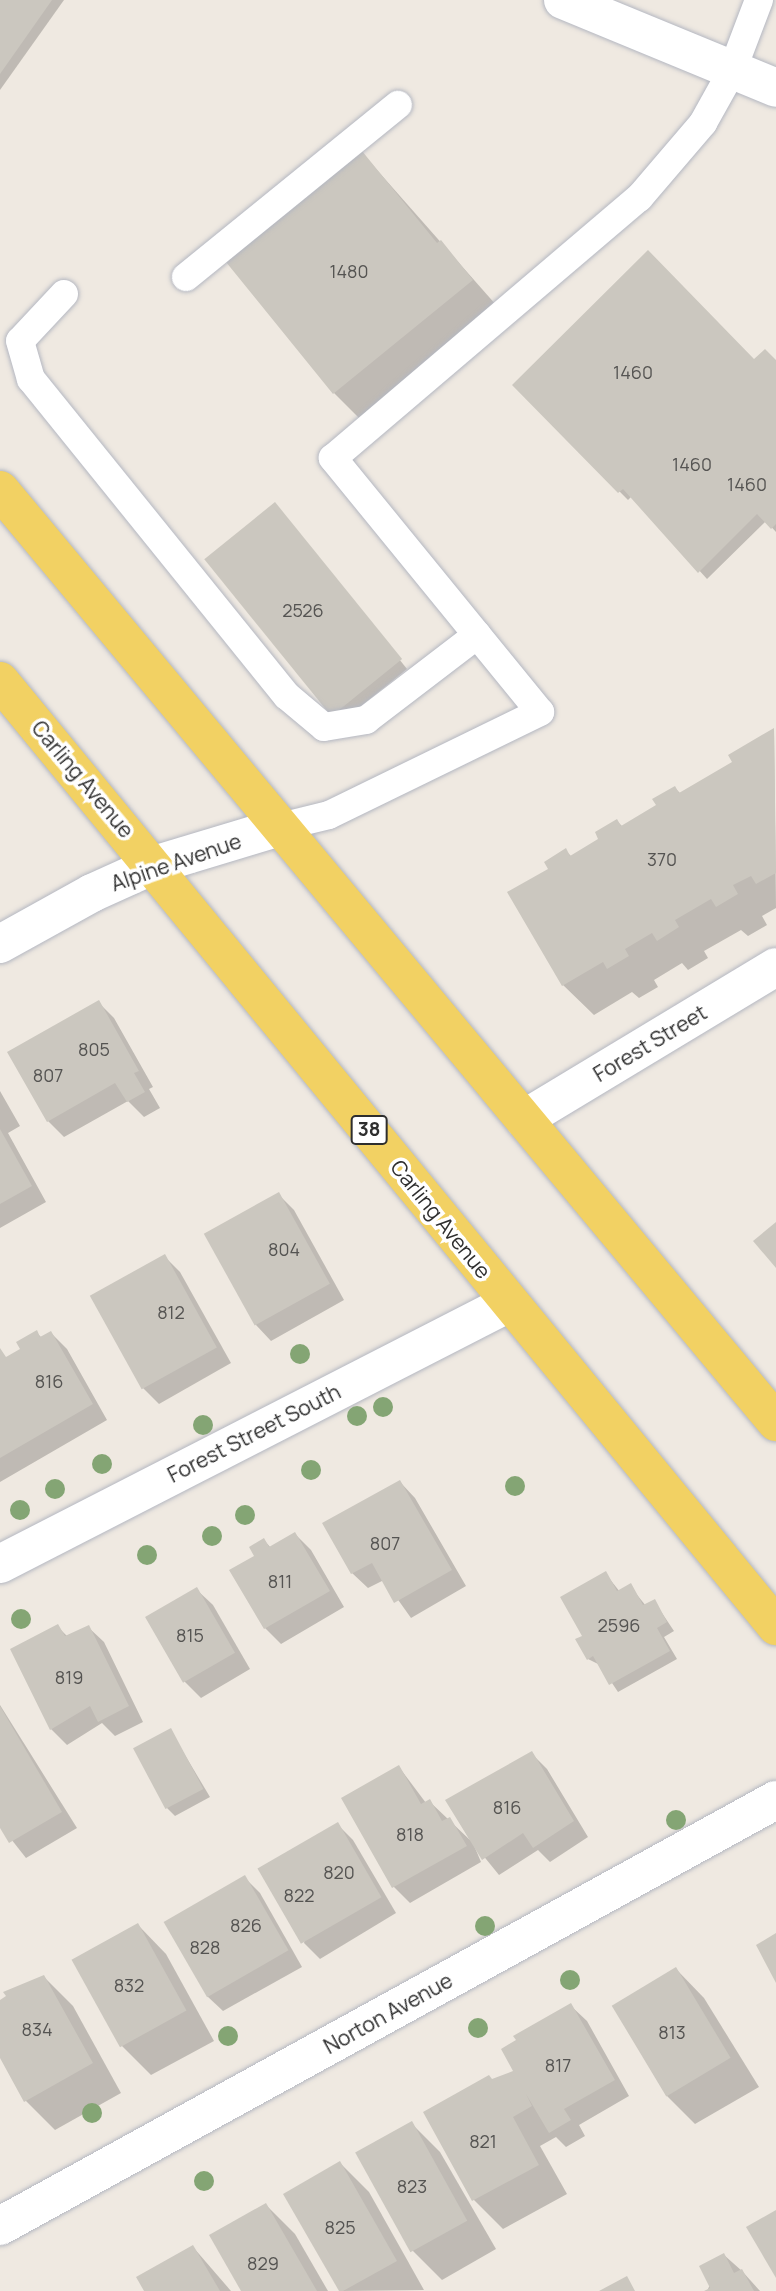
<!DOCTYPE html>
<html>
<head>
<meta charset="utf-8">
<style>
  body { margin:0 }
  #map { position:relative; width:776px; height:2291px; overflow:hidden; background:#efe9e1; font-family:Manrope,sans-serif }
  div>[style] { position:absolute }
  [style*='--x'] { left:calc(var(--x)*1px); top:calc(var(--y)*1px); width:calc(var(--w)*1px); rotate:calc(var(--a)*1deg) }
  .shadow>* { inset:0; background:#0003 }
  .building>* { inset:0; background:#cbc7bf; transform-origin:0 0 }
  .roads { filter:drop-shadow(0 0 2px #b4b7c1) drop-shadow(0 0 2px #b4b7c1) }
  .lane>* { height:28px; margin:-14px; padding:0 14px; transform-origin:14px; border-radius:14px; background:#fff }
  .street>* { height:38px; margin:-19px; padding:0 19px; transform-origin:19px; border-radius:19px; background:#fff }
  .secondary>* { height:38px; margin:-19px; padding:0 19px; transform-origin:19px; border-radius:19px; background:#fff }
  .primary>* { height:38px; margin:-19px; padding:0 19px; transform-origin:19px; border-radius:19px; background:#f2d163 }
  .trees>* { width:20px; height:20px; margin:-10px; border-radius:50%; background:#84a574 }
  span { translate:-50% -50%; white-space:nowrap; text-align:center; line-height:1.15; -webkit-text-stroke:7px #fff; paint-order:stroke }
  .number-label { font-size:18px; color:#555452 }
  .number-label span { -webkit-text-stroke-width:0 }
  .shield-label span { padding:2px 5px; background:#fff; border:2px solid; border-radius:5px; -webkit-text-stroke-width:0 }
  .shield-label { font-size:19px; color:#2e2e2e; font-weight:700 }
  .street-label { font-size:21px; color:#2e2e2e }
</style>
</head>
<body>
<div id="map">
  <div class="shadow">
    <div style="clip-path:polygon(0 0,64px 0,0 90px)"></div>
    <div style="clip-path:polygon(362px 153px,497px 306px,359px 418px,334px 393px)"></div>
    <div style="clip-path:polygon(754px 361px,776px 362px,776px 532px,766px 521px,707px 579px,632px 496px,628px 500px,514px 385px)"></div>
    <div style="clip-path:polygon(282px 512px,407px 669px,340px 723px)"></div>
    <div style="clip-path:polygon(774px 730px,776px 908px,762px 916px,767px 925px,748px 936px,741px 930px,704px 951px,708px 958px,688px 970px,682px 963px,654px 980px,658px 987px,639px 998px,632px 992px,594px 1015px,563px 985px,550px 869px,566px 851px,572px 857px,600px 840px,617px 821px,623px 827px,658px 806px,675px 788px,681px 794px,734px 763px)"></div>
    <div style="clip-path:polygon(98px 1002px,114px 1018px,153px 1087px,149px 1089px,160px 1108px,144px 1117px,128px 1101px,64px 1137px,48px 1121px,10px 1053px)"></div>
    <div style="clip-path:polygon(0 1091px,20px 1126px,8px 1133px,46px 1202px,0 1228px)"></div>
    <div style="clip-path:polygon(278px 1194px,294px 1210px,344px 1300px,271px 1341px,256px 1325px)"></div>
    <div style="clip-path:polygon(164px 1256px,180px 1272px,231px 1363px,159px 1404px,143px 1388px)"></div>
    <div style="clip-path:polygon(37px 1333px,42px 1338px,51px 1333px,67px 1349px,107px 1420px,0 1482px,0 1353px,7px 1359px,23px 1350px)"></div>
    <div style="clip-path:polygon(400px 1482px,415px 1498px,466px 1586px,411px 1618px,384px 1580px,368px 1588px,352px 1573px)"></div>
    <div style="clip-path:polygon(295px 1534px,311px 1550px,344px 1607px,281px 1644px,265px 1628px,232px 1571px,257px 1556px,264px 1540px,271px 1548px)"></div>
    <div style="clip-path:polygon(605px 1573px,620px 1592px,630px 1586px,646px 1606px,654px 1601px,674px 1631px,664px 1637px,677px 1659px,618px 1692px,600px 1665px,588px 1659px,584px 1636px)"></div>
    <div style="clip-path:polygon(197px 1590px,213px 1605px,250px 1669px,201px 1698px,185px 1682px,148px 1618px)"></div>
    <div style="clip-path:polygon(58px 1627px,68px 1637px,88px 1627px,104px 1642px,143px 1722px,115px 1736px,102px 1723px,67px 1745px,51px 1729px)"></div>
    <div style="clip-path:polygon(0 1705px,77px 1828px,26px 1858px,0 1825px)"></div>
    <div style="clip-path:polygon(170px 1730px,210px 1797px,175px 1816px,167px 1808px)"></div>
    <div style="clip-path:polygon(531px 1753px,547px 1769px,588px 1837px,550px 1862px,538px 1850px,499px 1875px,473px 1843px,481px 1862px,410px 1903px,394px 1887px,399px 1767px,426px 1803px,429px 1801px,470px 1840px,447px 1801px)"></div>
    <div style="clip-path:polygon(337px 1824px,353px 1840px,396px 1913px,320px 1959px,304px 1943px)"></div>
    <div style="clip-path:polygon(245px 1878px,260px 1893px,302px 1967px,223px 2011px,207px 1996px)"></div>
    <div style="clip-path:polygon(138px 1925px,166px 1954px,214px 2041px,151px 2075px,122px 2046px)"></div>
    <div style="clip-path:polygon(676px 1969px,704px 1998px,759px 2087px,695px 2124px,666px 2095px)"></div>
    <div style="clip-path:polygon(44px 1977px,73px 2006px,121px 2093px,55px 2130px,26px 2101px,0 2055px,0 2002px)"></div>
    <div style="clip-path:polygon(571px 2006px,587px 2021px,629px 2096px,579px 2125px,585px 2136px,566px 2147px,556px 2137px,540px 2146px,567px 2194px,503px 2229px,474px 2200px,425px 2112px,493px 2081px,519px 2079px)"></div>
    <div style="clip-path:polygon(411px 2123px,440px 2152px,496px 2249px,442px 2280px,413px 2251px)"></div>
    <div style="clip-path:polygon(340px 2163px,369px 2192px,424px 2290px,341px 2291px)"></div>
    <div style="clip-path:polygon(266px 2205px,295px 2234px,328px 2291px,243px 2291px)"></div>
    <div style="clip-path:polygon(193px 2247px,231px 2291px,146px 2291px)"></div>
    <div style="clip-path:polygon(724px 2255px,742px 2271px,760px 2291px,707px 2291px)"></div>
  </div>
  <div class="building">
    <div style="clip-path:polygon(0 0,52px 0,0 74px)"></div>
    <div style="clip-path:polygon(362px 151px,437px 243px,441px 240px,473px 280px,333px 394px,226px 262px)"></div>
    <div style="clip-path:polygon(648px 250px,754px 359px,765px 349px,776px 360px,776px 524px,771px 529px,757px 514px,698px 573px,623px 489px,618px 493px,512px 385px)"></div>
    <div style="left:275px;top:502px;width:202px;height:91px;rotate:51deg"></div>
    <div style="clip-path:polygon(774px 728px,776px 873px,756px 884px,751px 876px,733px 885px,738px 894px,716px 907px,711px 899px,675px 920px,679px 927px,657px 941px,652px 933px,625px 949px,629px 956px,607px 969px,603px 962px,562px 986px,507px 892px,548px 869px,544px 862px,566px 848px,570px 856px,598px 839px,595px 832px,617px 819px,621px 826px,656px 805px,652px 799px,675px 786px,679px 793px,732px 762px,728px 755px)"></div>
    <div style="clip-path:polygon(99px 1000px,139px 1071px,134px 1073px,145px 1092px,127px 1102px,115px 1083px,47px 1122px,7px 1052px)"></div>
    <div style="clip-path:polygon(0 1129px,32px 1186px,0 1204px)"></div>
    <div style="left:279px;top:1192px;width:105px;height:86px;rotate:61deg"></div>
    <div style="clip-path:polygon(776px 1222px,776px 1268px,753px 1241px)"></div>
    <div style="left:165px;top:1254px;width:107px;height:86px;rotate:61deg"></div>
    <div style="clip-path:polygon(37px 1330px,40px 1337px,51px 1331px,93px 1404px,0 1458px,0 1348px,6px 1357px,20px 1349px,16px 1342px)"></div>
    <div style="clip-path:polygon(400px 1480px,452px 1570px,394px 1603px,372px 1563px,351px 1574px,322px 1523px)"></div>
    <div style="clip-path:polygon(295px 1532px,330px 1591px,264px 1629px,229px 1570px,254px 1556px,249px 1547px,264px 1538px,269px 1547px)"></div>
    <div style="clip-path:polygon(606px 1571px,617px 1591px,631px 1583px,643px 1605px,655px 1599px,667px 1622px,657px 1628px,670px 1651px,609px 1685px,593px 1656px,587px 1660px,575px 1639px,582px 1636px,560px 1597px)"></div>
    <div style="left:197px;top:1587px;width:76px;height:60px;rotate:60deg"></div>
    <div style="clip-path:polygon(58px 1624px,65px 1636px,89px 1625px,129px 1706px,98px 1722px,90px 1706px,50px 1730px,10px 1649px)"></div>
    <div style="clip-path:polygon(0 1706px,62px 1812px,9px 1843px,0 1828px)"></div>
    <div style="left:171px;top:1728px;width:69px;height:43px;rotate:62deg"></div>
    <div style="clip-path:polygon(532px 1751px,574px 1821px,533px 1848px,523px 1833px,482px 1860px,445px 1800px)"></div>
    <div style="clip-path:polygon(399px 1765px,421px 1804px,430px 1799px,442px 1821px,450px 1817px,467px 1846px,392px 1888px,341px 1798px)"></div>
    <div style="left:338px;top:1822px;width:87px;height:93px;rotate:60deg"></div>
    <div style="left:245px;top:1875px;width:87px;height:94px;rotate:60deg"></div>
    <div style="left:138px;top:1923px;width:100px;height:76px;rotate:61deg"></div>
    <div style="clip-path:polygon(776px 1933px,776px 1983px,756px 1945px)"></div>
    <div style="left:676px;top:1967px;width:106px;height:75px;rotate:59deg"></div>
    <div style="clip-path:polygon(44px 1975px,93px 2063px,24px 2102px,0 2058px,0 2000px,6px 1996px,3px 1992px)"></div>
    <div style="clip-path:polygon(571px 2003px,615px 2080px,564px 2109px,571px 2120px,549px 2133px,526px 2094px,532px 2106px,513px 2117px,539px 2165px,472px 2201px,423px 2112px,489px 2075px,492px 2079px,513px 2071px,501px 2049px,516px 2040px,513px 2036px)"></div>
    <div style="left:412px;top:2121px;width:114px;height:65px;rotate:61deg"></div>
    <div style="clip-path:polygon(340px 2161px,397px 2261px,343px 2291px,339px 2291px,283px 2194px)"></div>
    <div style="clip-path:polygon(266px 2203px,317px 2291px,241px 2291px,209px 2235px)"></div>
    <div style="clip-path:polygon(776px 2210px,776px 2278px,746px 2227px)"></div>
    <div style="clip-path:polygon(193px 2245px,220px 2291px,144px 2291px,136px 2277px)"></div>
    <div style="clip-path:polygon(724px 2253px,734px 2273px,742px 2269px,754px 2291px,704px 2291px,710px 2288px,699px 2266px)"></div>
    <div style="clip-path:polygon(627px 2276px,635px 2291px,599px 2291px)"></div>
  </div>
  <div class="roads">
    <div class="lane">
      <div style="--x:186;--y:277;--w:273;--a:-39.1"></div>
      <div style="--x:64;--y:294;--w:64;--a:133.1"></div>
      <div style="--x:20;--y:341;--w:40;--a:74"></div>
      <div style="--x:31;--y:379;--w:407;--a:51.1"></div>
      <div style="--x:287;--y:696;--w:48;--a:40"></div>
      <div style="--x:324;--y:727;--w:43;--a:-9.5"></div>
      <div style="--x:366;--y:720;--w:140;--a:-37.4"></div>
      <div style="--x:280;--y:827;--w:50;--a:-13.8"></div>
      <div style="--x:329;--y:815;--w:235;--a:-26"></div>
      <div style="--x:540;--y:712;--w:328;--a:-129.2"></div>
      <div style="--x:333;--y:458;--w:402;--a:-40.4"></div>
      <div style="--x:639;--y:198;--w:99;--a:-49.5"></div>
      <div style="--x:703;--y:123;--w:60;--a:-60.9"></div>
      <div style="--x:732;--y:71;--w:76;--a:-69.2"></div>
    </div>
    <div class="street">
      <div style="--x:0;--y:944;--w:105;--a:-29"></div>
      <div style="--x:92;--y:893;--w:68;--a:-24.3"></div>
      <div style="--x:154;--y:865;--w:132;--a:-16.8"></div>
      <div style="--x:524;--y:1119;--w:294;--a:-31.1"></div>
      <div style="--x:0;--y:1564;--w:572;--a:-27.15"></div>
      <div style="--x:0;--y:2226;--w:885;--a:-28.77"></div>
    </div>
    <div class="secondary">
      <div style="--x:563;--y:0;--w:230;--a:22.4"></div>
    </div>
    <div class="primary">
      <div style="--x:0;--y:490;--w:1213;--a:50.22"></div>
      <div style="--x:0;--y:681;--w:1223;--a:50.61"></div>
    </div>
  </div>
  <div class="trees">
    <div style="left:300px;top:1354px"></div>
    <div style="left:383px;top:1407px"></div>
    <div style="left:357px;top:1416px"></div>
    <div style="left:203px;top:1425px"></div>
    <div style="left:102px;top:1464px"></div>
    <div style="left:311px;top:1470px"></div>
    <div style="left:515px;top:1486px"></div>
    <div style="left:55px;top:1489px"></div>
    <div style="left:20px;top:1510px"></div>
    <div style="left:245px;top:1515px"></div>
    <div style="left:212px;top:1536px"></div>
    <div style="left:147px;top:1555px"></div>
    <div style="left:21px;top:1619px"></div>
    <div style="left:676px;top:1820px"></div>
    <div style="left:485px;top:1926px"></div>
    <div style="left:570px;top:1980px"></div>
    <div style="left:478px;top:2028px"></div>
    <div style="left:228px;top:2036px"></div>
    <div style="left:92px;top:2113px"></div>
    <div style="left:204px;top:2181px"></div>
  </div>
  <div class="number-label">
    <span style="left:349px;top:271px">1480</span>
    <span style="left:633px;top:372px">1460</span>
    <span style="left:692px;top:464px">1460</span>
    <span style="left:747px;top:484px">1460</span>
    <span style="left:303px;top:610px">2526</span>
    <span style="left:662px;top:859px">370</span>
    <span style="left:94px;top:1049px">805</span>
    <span style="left:48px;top:1075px">807</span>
    <span style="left:284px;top:1249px">804</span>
    <span style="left:171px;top:1312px">812</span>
    <span style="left:49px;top:1381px">816</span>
    <span style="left:385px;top:1543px">807</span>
    <span style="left:280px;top:1581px">811</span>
    <span style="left:619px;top:1625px">2596</span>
    <span style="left:190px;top:1635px">815</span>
    <span style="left:69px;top:1677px">819</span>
    <span style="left:507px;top:1807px">816</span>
    <span style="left:410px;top:1834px">818</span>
    <span style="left:339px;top:1872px">820</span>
    <span style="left:299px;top:1895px">822</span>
    <span style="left:246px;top:1925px">826</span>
    <span style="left:205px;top:1947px">828</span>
    <span style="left:129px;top:1985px">832</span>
    <span style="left:37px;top:2029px">834</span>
    <span style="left:672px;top:2032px">813</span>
    <span style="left:558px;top:2065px">817</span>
    <span style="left:483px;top:2141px">821</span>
    <span style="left:412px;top:2186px">823</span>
    <span style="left:340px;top:2227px">825</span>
    <span style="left:263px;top:2263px">829</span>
  </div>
  <div class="shield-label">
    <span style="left:369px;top:1130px">38</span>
  </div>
  <div class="street-label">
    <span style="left:83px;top:779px;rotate:50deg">Carling Avenue</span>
    <span style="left:176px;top:862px;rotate:-19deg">Alpine Avenue</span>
    <span style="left:650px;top:1043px;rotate:-31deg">Forest Street</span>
    <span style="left:441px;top:1219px;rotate:51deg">Carling Avenue</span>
    <span style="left:254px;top:1433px;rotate:-27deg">Forest Street South</span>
    <span style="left:388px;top:2013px;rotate:-29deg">Norton Avenue</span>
  </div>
</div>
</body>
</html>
